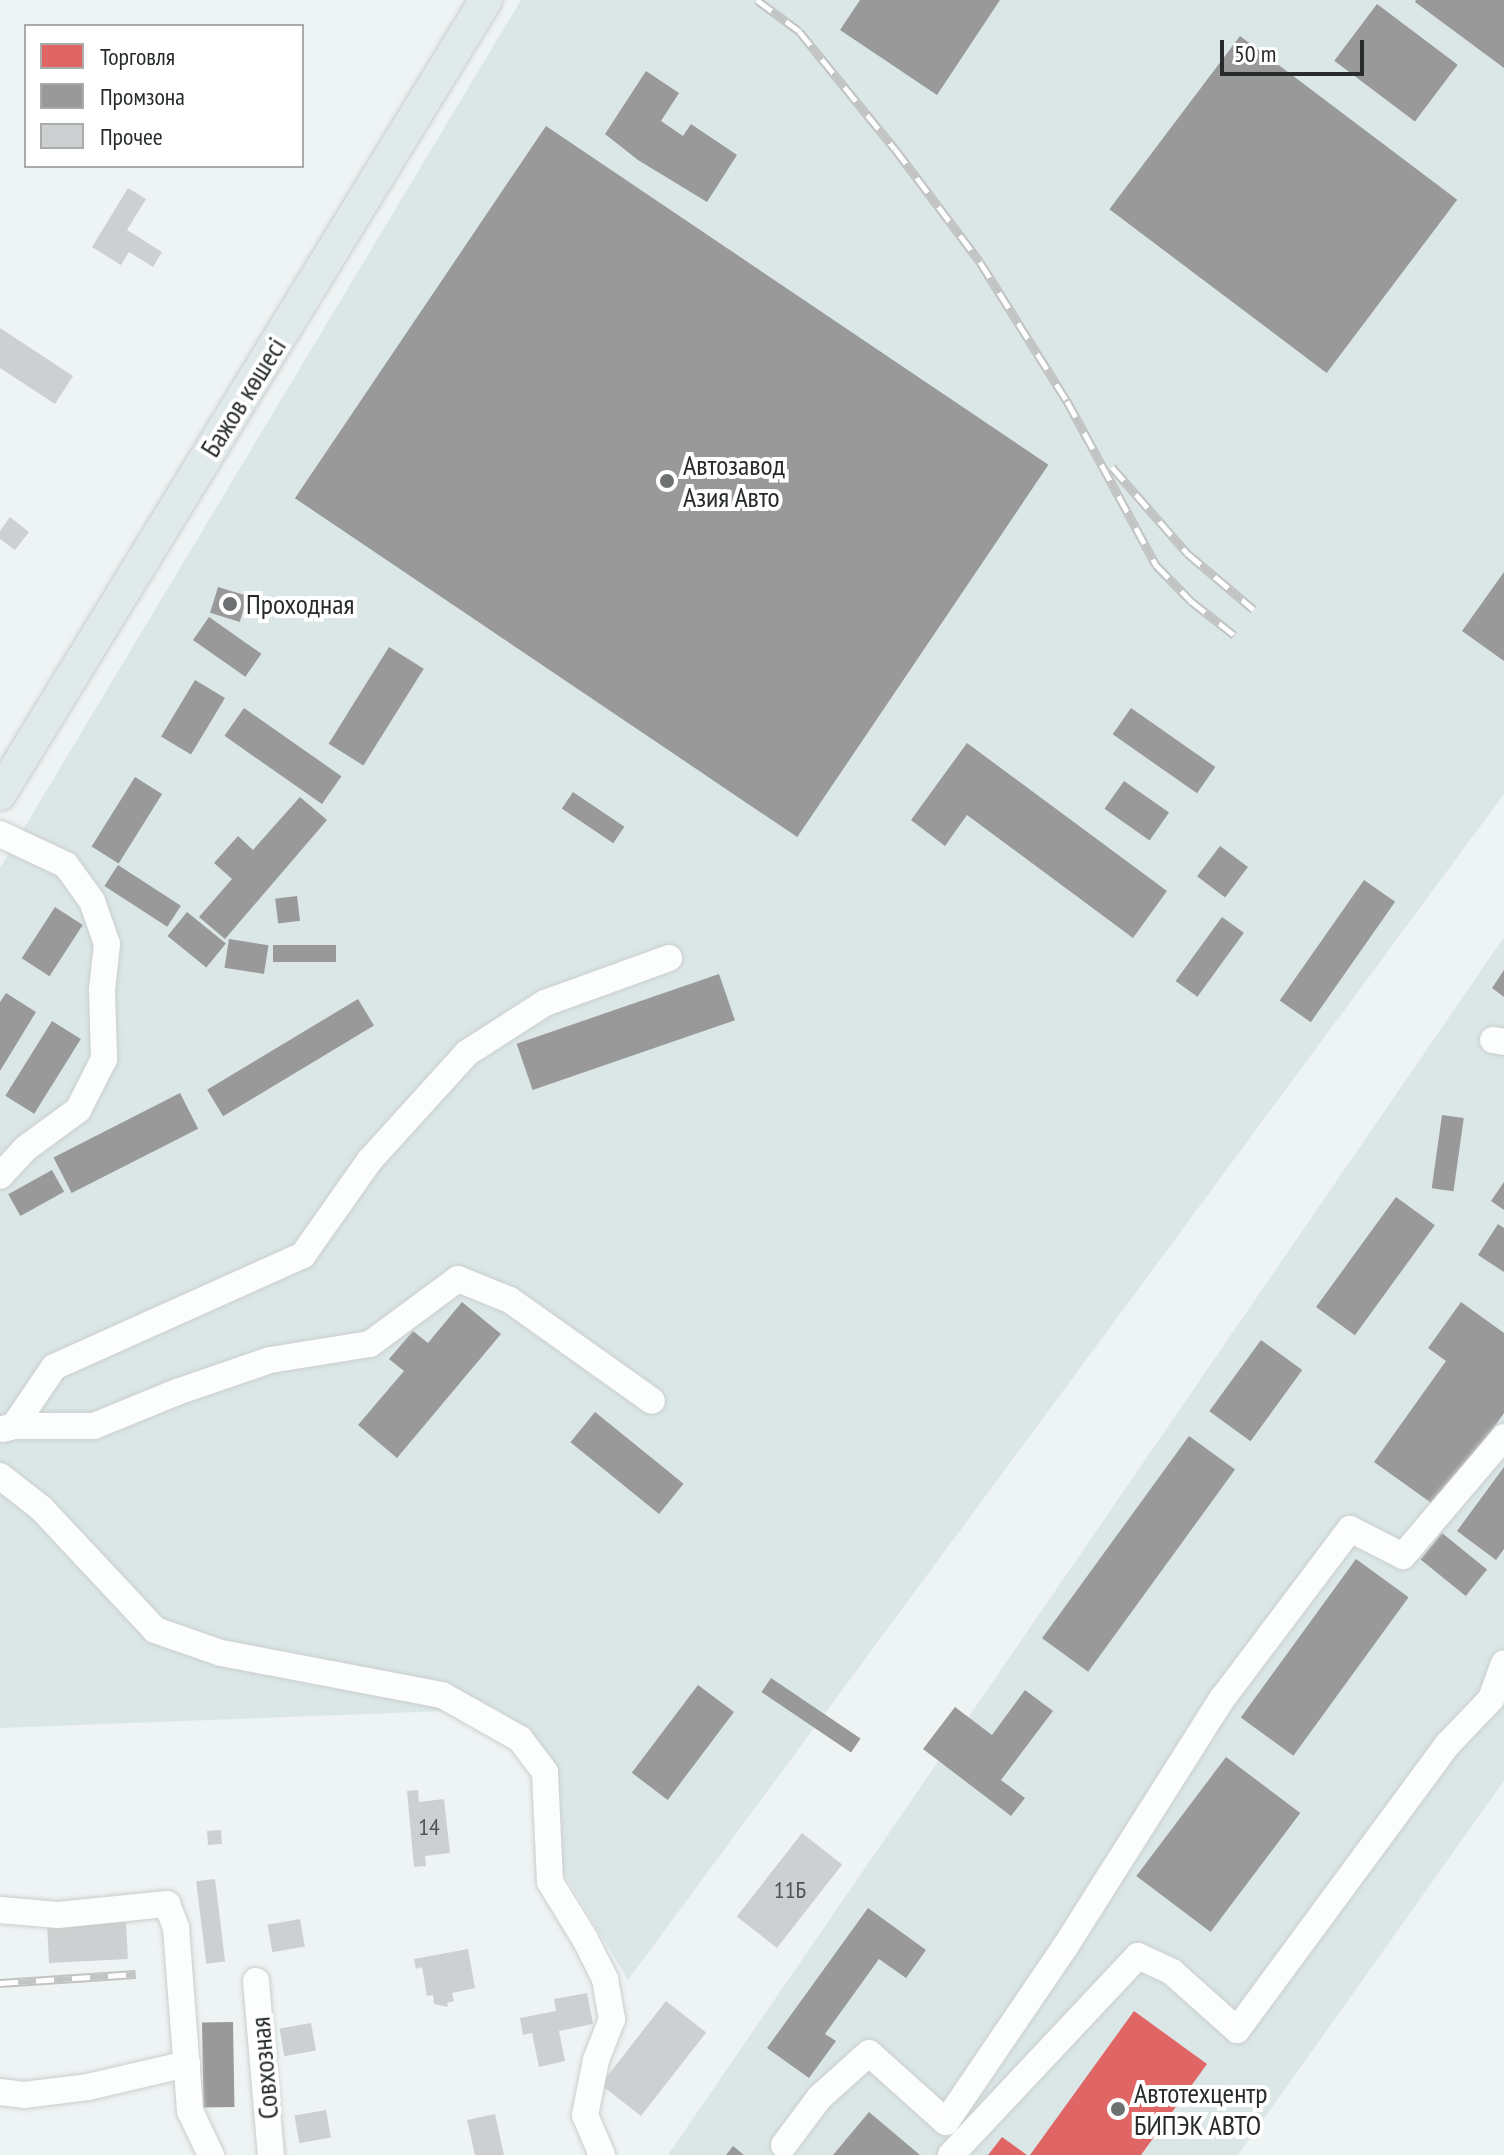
<!DOCTYPE html>
<html>
<head>
<meta charset="utf-8">
<style>
  body { margin:0 }
  #map { position:relative; width:1504px; height:2155px; overflow:hidden; background:#eef3f3; font-family:"PT Sans Narrow",sans-serif }
  div>[style] { position:absolute }
  [style*='--x'] { left:calc(var(--x)*1px); top:calc(var(--y)*1px); width:calc(var(--w)*1px); rotate:calc(var(--a)*1deg) }
  .built>* { inset:0; background:#dbe7e7 }
  .shops>* { inset:0; background:#e06666 }
  .industry>* { inset:0; background:#999; transform-origin:0 0 }
  .building>* { inset:0; background:#ccd0d0; transform-origin:0 0 }
  .roads { filter:drop-shadow(0 0 2px #cbcece) drop-shadow(0 0 2px #cbcece) }
  .minor>* { height:26px; margin:-13px; padding:0 13px; transform-origin:13px; border-radius:13px; background:#fcfdfd }
  .major>* { height:32px; margin:-16px; padding:0 16px; transform-origin:16px; border-radius:16px; background:#e0eaea }
  .rail>* { height:9px; margin-top:-4.5px; transform-origin:0; background:repeating-linear-gradient(90deg,#fff 0 18px,#c2c3c3 0 36px); box-sizing:border-box; border-block:2px solid #c2c3c3 }
  .dots>* { width:22px; height:22px; translate:-50% -50%; box-sizing:border-box; border:4px solid #fff; border-radius:50% }
  span { translate:-50% -50%; white-space:nowrap; text-align:center; line-height:1.15; -webkit-text-stroke:8px #fff; paint-order:stroke }
  .number-label { font-size:24px; color:#505454 }
  .number-label span { -webkit-text-stroke-width:0 }
  .street-label { font-size:28px; color:#272b2b }
  .poi-label { font-size:28px; color:#272b2b }
  .left { translate:0 -50%; text-align:left }
  .legend { position:absolute; left:24px; top:24px; width:280px; height:144px; box-sizing:border-box; background:#fff; border:2px solid #a9aaaa; margin:0; padding:10px 14px; list-style:none; font-size:24px; color:#272b2b }
  .legend li { display:flex; align-items:center; gap:16px; height:40px }
  .legend b { width:40px; border:2px solid #a9aaaa }
  .scale { position:absolute; left:1220px; top:40px; width:144px; height:36px; box-sizing:border-box; border:4px solid #272b2b; border-top:0; padding-left:10px; font-size:24px; line-height:28px; white-space:nowrap; color:#272b2b; -webkit-text-stroke:6px #fff; paint-order:stroke }
</style>
</head>
<body>
<div id="map">
  <div class="built">
    <div style="clip-path:polygon(521px 0,1504px 0,1504px 794px,628px 1980px,559px 1865px,526px 1736px,497px 1709px,0 1728px,0 868px)"></div>
    <div style="clip-path:polygon(1504px 937px,1504px 1781px,1238px 2155px,668px 2155px)"></div>
  </div>
  <div class="shops">
    <div style="clip-path:polygon(1134px 2011px,1207px 2064px,1141px 2155px,1030px 2155px)"></div>
    <div style="clip-path:polygon(1002px 2137px,1027px 2155px,988px 2155px)"></div>
  </div>
  <div class="industry">
    <div style="clip-path:polygon(860px 0,1000px 0,937px 95px,840px 30px)"></div>
    <div style="clip-path:polygon(1416px 0,1504px 0,1504px 68px,1415px 2px)"></div>
    <div style="left:1377px;top:4px;width:101px;height:71px;rotate:37deg"></div>
    <div style="left:1240px;top:36px;width:272px;height:217px;rotate:37deg"></div>
    <div style="clip-path:polygon(646px 71px,679px 93px,661px 121px,683px 136px,691px 124px,737px 155px,707px 202px,638px 160px,605px 134px)"></div>
    <div style="left:546px;top:126px;width:606px;height:449px;rotate:34deg"></div>
    <div style="clip-path:polygon(1504px 572px,1504px 661px,1462px 631px)"></div>
    <div style="left:218px;top:587px;width:31px;height:27px;rotate:17deg"></div>
    <div style="left:209px;top:617px;width:64px;height:28px;rotate:35deg"></div>
    <div style="left:389px;top:647px;width:41px;height:114px;rotate:32deg"></div>
    <div style="left:195px;top:680px;width:35px;height:66px;rotate:31deg"></div>
    <div style="left:244px;top:708px;width:119px;height:34px;rotate:35deg"></div>
    <div style="left:1131px;top:708px;width:103px;height:32px;rotate:35deg"></div>
    <div style="clip-path:polygon(967px 743px,1167px 891px,1133px 938px,967px 815px,945px 846px,911px 820px)"></div>
    <div style="left:135px;top:777px;width:32px;height:82px;rotate:32deg"></div>
    <div style="left:1124px;top:781px;width:55px;height:34px;rotate:35deg"></div>
    <div style="left:573px;top:792px;width:62px;height:20px;rotate:34deg"></div>
    <div style="clip-path:polygon(300px 797px,327px 820px,225px 939px,199px 917px,232px 879px,214px 863px,238px 836px,253px 850px)"></div>
    <div style="left:1220px;top:846px;width:35px;height:38px;rotate:37deg"></div>
    <div style="left:118px;top:865px;width:75px;height:25px;rotate:33deg"></div>
    <div style="left:1364px;top:880px;width:38px;height:147px;rotate:35deg"></div>
    <div style="left:297px;top:896px;width:25px;height:22px;rotate:83deg"></div>
    <div style="left:55px;top:907px;width:33px;height:61px;rotate:33deg"></div>
    <div style="left:187px;top:912px;width:50px;height:31px;rotate:39deg"></div>
    <div style="left:1222px;top:917px;width:27px;height:79px;rotate:36deg"></div>
    <div style="left:229px;top:939px;width:40px;height:29px;rotate:9deg"></div>
    <div style="left:336px;top:945px;width:17px;height:63px;rotate:90deg"></div>
    <div style="clip-path:polygon(1504px 970px,1504px 997px,1492px 988px)"></div>
    <div style="left:719px;top:974px;width:49px;height:214px;rotate:71deg"></div>
    <div style="clip-path:polygon(6px 993px,36px 1012px,0 1071px,0 1002px)"></div>
    <div style="left:358px;top:999px;width:31px;height:176px;rotate:59deg"></div>
    <div style="left:52px;top:1021px;width:34px;height:88px;rotate:32deg"></div>
    <div style="left:180px;top:1093px;width:40px;height:142px;rotate:63deg"></div>
    <div style="left:1442px;top:1115px;width:22px;height:74px;rotate:8deg"></div>
    <div style="left:52px;top:1170px;width:25px;height:50px;rotate:61deg"></div>
    <div style="clip-path:polygon(1504px 1182px,1504px 1210px,1491px 1201px)"></div>
    <div style="left:1396px;top:1197px;width:48px;height:136px;rotate:36deg"></div>
    <div style="clip-path:polygon(1498px 1224px,1504px 1228px,1504px 1272px,1478px 1255px)"></div>
    <div style="clip-path:polygon(462px 1302px,501px 1334px,397px 1458px,358px 1425px,404px 1371px,389px 1359px,413px 1331px,428px 1343px)"></div>
    <div style="clip-path:polygon(1461px 1302px,1504px 1333px,1504px 1413px,1437px 1507px,1374px 1462px,1446px 1361px,1428px 1348px)"></div>
    <div style="left:1261px;top:1340px;width:51px;height:88px;rotate:36deg"></div>
    <div style="left:595px;top:1412px;width:114px;height:39px;rotate:39deg"></div>
    <div style="left:1189px;top:1436px;width:57px;height:250px;rotate:36deg"></div>
    <div style="clip-path:polygon(1504px 1467px,1504px 1549px,1496px 1560px,1457px 1531px)"></div>
    <div style="left:1442px;top:1533px;width:58px;height:34px;rotate:39deg"></div>
    <div style="left:1356px;top:1559px;width:65px;height:196px;rotate:36deg"></div>
    <div style="left:771px;top:1678px;width:108px;height:17px;rotate:34deg"></div>
    <div style="left:698px;top:1685px;width:45px;height:110px;rotate:37deg"></div>
    <div style="clip-path:polygon(1025px 1690px,1053px 1711px,1001px 1780px,1025px 1798px,1011px 1816px,923px 1749px,955px 1707px,992px 1735px)"></div>
    <div style="left:1226px;top:1757px;width:93px;height:149px;rotate:37deg"></div>
    <div style="clip-path:polygon(868px 1908px,926px 1950px,906px 1978px,879px 1959px,825px 2034px,836px 2041px,809px 2078px,767px 2048px)"></div>
    <div style="left:233px;top:2022px;width:85px;height:31px;rotate:89deg"></div>
    <div style="clip-path:polygon(869px 2112px,920px 2155px,833px 2155px)"></div>
    <div style="clip-path:polygon(733px 2146px,744px 2155px,726px 2155px)"></div>
  </div>
  <div class="building">
    <div style="clip-path:polygon(128px 188px,146px 199px,127px 230px,162px 252px,153px 267px,129px 252px,121px 265px,92px 247px)"></div>
    <div style="clip-path:polygon(0 328px,73px 376px,55px 404px,0 368px)"></div>
    <div style="clip-path:polygon(10px 517px,29px 532px,15px 550px,0 539px,0 531px)"></div>
    <div style="clip-path:polygon(418px 1790px,419px 1802px,444px 1799px,450px 1853px,425px 1856px,426px 1866px,414px 1867px,407px 1791px)"></div>
    <div style="left:221px;top:1830px;width:14px;height:14px;rotate:86deg"></div>
    <div style="left:802px;top:1833px;width:51px;height:106px;rotate:38deg"></div>
    <div style="left:215px;top:1879px;width:83px;height:19px;rotate:83deg"></div>
    <div style="left:300px;top:1919px;width:28px;height:33px;rotate:80deg"></div>
    <div style="left:126px;top:1922px;width:37px;height:79px;rotate:87deg"></div>
    <div style="clip-path:polygon(468px 1949px,475px 1988px,452px 1993px,454px 2001px,447px 2003px,448px 2007px,434px 2004px,433px 1995px,427px 1996px,422px 1967px,416px 1969px,414px 1959px)"></div>
    <div style="clip-path:polygon(587px 1993px,593px 2024px,559px 2031px,565px 2061px,539px 2067px,532px 2033px,523px 2035px,520px 2018px,556px 2011px,554px 1999px)"></div>
    <div style="left:666px;top:2001px;width:51px;height:106px;rotate:38deg"></div>
    <div style="left:311px;top:2023px;width:28px;height:32px;rotate:80deg"></div>
    <div style="left:326px;top:2110px;width:28px;height:32px;rotate:80deg"></div>
    <div style="clip-path:polygon(495px 2114px,504px 2155px,475px 2155px,467px 2120px)"></div>
  </div>
  <div class="roads">
    <div class="minor">
      <div style="--x:0;--y:834;--w:73;--a:25.2"></div>
      <div style="--x:66;--y:865;--w:44;--a:54.2"></div>
      <div style="--x:92;--y:901;--w:46;--a:70.8"></div>
      <div style="--x:107;--y:944;--w:46;--a:96.2"></div>
      <div style="--x:102;--y:990;--w:69;--a:88.3"></div>
      <div style="--x:104;--y:1059;--w:57;--a:117"></div>
      <div style="--x:78;--y:1110;--w:64;--a:143.8"></div>
      <div style="--x:26;--y:1148;--w:38;--a:133"></div>
      <div style="--x:1493;--y:1040;--w:11;--a:10"></div>
      <div style="--x:14;--y:1426;--w:71;--a:-55.9"></div>
      <div style="--x:54;--y:1367;--w:273;--a:-24.2"></div>
      <div style="--x:303;--y:1255;--w:116;--a:-54.8"></div>
      <div style="--x:370;--y:1160;--w:144;--a:-47.8"></div>
      <div style="--x:467;--y:1053;--w:93;--a:-32.7"></div>
      <div style="--x:545;--y:1003;--w:132;--a:-19.9"></div>
      <div style="--x:3;--y:1429;--w:11;--a:-15"></div>
      <div style="--x:14;--y:1426;--w:80;--a:0"></div>
      <div style="--x:94;--y:1426;--w:90;--a:-22.3"></div>
      <div style="--x:177;--y:1392;--w:98;--a:-19"></div>
      <div style="--x:270;--y:1360;--w:101;--a:-9.1"></div>
      <div style="--x:370;--y:1344;--w:109;--a:-36.5"></div>
      <div style="--x:458;--y:1279;--w:56;--a:22"></div>
      <div style="--x:510;--y:1300;--w:174;--a:35.4"></div>
      <div style="--x:0;--y:1476;--w:52;--a:38"></div>
      <div style="--x:41;--y:1508;--w:167;--a:46.9"></div>
      <div style="--x:155;--y:1630;--w:70;--a:19.2"></div>
      <div style="--x:221;--y:1653;--w:225;--a:10.8"></div>
      <div style="--x:442;--y:1695;--w:90;--a:29.4"></div>
      <div style="--x:520;--y:1739;--w:41;--a:52.9"></div>
      <div style="--x:545;--y:1772;--w:110;--a:87.4"></div>
      <div style="--x:550;--y:1882;--w:67;--a:58.4"></div>
      <div style="--x:585;--y:1939;--w:45;--a:63.4"></div>
      <div style="--x:605;--y:1979;--w:41;--a:80.1"></div>
      <div style="--x:612;--y:2019;--w:44;--a:111.3"></div>
      <div style="--x:596;--y:2060;--w:56;--a:101.3"></div>
      <div style="--x:585;--y:2115;--w:43;--a:67"></div>
      <div style="--x:0;--y:1910;--w:58;--a:4.9"></div>
      <div style="--x:58;--y:1915;--w:110;--a:-5.8"></div>
      <div style="--x:167;--y:1904;--w:26;--a:69"></div>
      <div style="--x:176;--y:1928;--w:184;--a:85.6"></div>
      <div style="--x:190;--y:2111;--w:49;--a:64.5"></div>
      <div style="--x:256;--y:1981;--w:175;--a:85.1"></div>
      <div style="--x:0;--y:2092;--w:24;--a:7"></div>
      <div style="--x:24;--y:2095;--w:64;--a:-7.1"></div>
      <div style="--x:88;--y:2087;--w:102;--a:-13.1"></div>
      <div style="--x:784;--y:2145;--w:59;--a:-53.3"></div>
      <div style="--x:819;--y:2098;--w:67;--a:-42"></div>
      <div style="--x:869;--y:2053;--w:103;--a:41.9"></div>
      <div style="--x:946;--y:2122;--w:212;--a:-55.8"></div>
      <div style="--x:1065;--y:1947;--w:294;--a:-57.7"></div>
      <div style="--x:1222;--y:1699;--w:213;--a:-53"></div>
      <div style="--x:1350;--y:1529;--w:59;--a:27"></div>
      <div style="--x:1403;--y:1556;--w:156;--a:-49.7"></div>
      <div style="--x:951;--y:2155;--w:273;--a:-46.8"></div>
      <div style="--x:1138;--y:1956;--w:38;--a:25"></div>
      <div style="--x:1172;--y:1972;--w:87;--a:41.7"></div>
      <div style="--x:1237;--y:2030;--w:355;--a:-53.6"></div>
      <div style="--x:1448;--y:1744;--w:62;--a:-46.3"></div>
      <div style="--x:1491;--y:1699;--w:38;--a:-70"></div>
    </div>
    <div class="major">
      <div style="--x:0;--y:794;--w:931;--a:-58.53"></div>
    </div>
  </div>
  <div class="rail">
    <div style="--x:757;--y:0;--w:52;--a:36.4"></div>
    <div style="--x:799;--y:31;--w:152;--a:50.9"></div>
    <div style="--x:895;--y:149;--w:141;--a:53"></div>
    <div style="--x:980;--y:262;--w:164;--a:58"></div>
    <div style="--x:1067;--y:401;--w:187;--a:61.5"></div>
    <div style="--x:1156;--y:565;--w:50;--a:45.8"></div>
    <div style="--x:1191;--y:601;--w:55;--a:38.3"></div>
    <div style="--x:1112;--y:467;--w:114;--a:48.9"></div>
    <div style="--x:1187;--y:553;--w:87;--a:40.3"></div>
    <div style="--x:0;--y:1983;--w:136;--a:-3.8"></div>
  </div>
  <div class="dots">
    <div style="left:667px;top:481px;background:#6d7171"></div>
    <div style="left:230px;top:604px;background:#6d7171"></div>
    <div style="left:1118px;top:2109px;background:#6d7171"></div>
  </div>
  <div class="number-label">
    <span style="left:429px;top:1827px">14</span>
    <span style="left:790px;top:1890px">11Б</span>
  </div>
  <div class="street-label">
    <span style="left:243px;top:397px;rotate:-58deg">Бажов көшесі</span>
    <span style="left:264px;top:2068px;rotate:-95deg">Совхозная</span>
  </div>
  <div class="poi-label">
    <span class="left" style="left:683px;top:481px">Автозавод<br>Азия Авто</span>
    <span class="left" style="left:246px;top:604px">Проходная</span>
    <span class="left" style="left:1134px;top:2109px">Автотехцентр<br>БИПЭК АВТО</span>
  </div>
  <ul class="legend">
  <li><b style="height:22px;background:#e06666"></b>Торговля</li>
  <li><b style="height:22px;background:#999"></b>Промзона</li>
  <li><b style="height:22px;background:#ccd0d0"></b>Прочее</li>
  </ul>
  <div class="scale">50 m</div>
</div>
</body>
</html>
